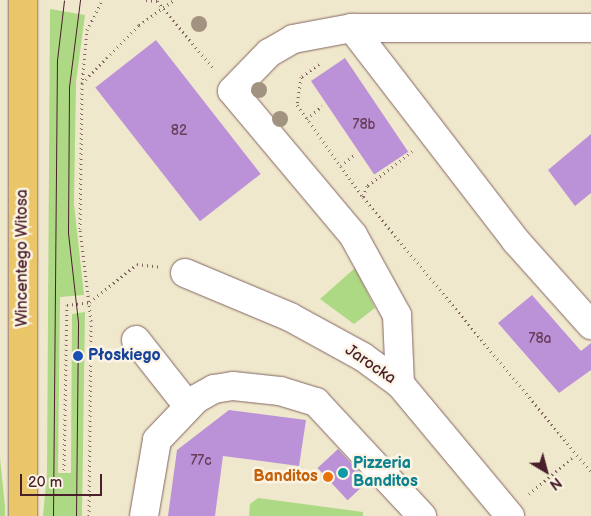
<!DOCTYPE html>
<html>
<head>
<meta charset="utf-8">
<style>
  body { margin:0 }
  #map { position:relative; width:591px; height:516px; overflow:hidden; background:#f0e8cc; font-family:"Balsamiq Sans",sans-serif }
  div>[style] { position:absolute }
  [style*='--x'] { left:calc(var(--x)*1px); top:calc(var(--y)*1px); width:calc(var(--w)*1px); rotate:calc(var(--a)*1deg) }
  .green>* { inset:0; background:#add884 }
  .building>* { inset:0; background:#bb92d8; transform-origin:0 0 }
  .path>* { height:3px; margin-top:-1.5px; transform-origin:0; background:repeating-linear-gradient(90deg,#846563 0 1px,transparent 0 5px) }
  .roads { filter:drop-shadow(0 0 1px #846563) drop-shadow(0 0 1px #846563) }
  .minor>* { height:28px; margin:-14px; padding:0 14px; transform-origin:14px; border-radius:14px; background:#fff }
  .major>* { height:28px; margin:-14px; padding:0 14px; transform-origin:14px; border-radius:14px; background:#ebc669 }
  .tram>* { height:1px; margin:-0.5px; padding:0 0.5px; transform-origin:0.5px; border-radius:0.5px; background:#4a1f2b }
  .trees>* { width:16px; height:16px; margin:-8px; border-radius:50%; background:#a29380 }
  .dots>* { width:14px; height:14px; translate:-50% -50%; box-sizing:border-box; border:2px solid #fcf5e5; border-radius:50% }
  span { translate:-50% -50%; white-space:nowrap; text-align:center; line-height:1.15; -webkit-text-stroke:5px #fcf5e5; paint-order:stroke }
  .number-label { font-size:14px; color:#663c56 }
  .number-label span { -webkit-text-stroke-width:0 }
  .street-label { font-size:16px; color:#4a1f2b }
  .transit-label { font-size:16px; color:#164399; font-weight:700 }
  .left { translate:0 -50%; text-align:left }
  .culture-label { font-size:16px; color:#0d838f; font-weight:700 }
  .food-label { font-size:16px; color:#c56008; font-weight:700 }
  .right { translate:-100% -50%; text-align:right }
  .north { position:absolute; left:521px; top:446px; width:50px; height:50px; -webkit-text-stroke:4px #fcf5e5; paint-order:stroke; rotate:143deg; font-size:14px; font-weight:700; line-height:20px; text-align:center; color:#4a1f2b }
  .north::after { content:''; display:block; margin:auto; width:18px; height:22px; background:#4a1f2b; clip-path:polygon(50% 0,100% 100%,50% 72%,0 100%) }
  .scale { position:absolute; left:20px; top:474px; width:82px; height:22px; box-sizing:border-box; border:2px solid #4a1f2b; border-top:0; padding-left:6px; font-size:15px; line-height:18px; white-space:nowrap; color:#4a1f2b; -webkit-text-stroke:4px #fcf5e5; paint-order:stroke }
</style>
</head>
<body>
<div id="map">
  <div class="green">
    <div style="clip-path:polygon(50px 9px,85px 15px,76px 82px,74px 204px,84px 295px,60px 297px,58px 473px,71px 473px,72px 314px,85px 312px,82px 516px,43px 516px,47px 473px)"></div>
    <div style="clip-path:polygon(355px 268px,375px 308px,354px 324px,320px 299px)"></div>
    <div style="clip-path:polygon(0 458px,5px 507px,5px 516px,0 516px)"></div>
    <div style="clip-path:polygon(258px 498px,363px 512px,363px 516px,249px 516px,250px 504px)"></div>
  </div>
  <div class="building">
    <div style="left:156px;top:40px;width:170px;height:77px;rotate:52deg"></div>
    <div style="left:345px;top:58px;width:113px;height:41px;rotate:56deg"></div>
    <div style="clip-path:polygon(591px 134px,591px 193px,575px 206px,548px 170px)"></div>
    <div style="clip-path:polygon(532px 295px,581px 351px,591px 343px,591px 370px,559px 393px,498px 323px)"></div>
    <div style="clip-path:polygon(229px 410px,306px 420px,299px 466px,223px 456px,215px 516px,168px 516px,177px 450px)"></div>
    <div style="left:338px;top:449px;width:44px;height:28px;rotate:47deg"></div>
  </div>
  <div class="path">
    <div style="--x:146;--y:0;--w:11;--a:5"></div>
    <div style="--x:157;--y:1;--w:89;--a:50"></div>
    <div style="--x:319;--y:64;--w:22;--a:144"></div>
    <div style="--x:301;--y:77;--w:28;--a:98"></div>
    <div style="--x:297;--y:105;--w:113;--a:54.3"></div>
    <div style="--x:82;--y:83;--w:81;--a:-45.5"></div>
    <div style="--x:139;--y:25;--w:43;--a:-35.5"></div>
    <div style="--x:307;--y:119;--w:20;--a:-41"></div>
    <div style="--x:412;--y:151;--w:57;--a:142.1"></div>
    <div style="--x:367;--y:186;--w:12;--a:110"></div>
    <div style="--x:363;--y:197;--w:357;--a:50.3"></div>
    <div style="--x:341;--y:166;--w:17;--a:-40"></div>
    <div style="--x:64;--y:470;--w:165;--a:-89"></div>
    <div style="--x:67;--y:305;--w:23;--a:-7"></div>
    <div style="--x:90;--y:302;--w:60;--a:-39"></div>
    <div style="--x:137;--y:264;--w:23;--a:7"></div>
    <div style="--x:529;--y:494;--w:59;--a:-40.2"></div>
    <div style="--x:89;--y:516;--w:195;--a:-89.4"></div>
    <div style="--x:91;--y:321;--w:93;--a:-96.8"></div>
    <div style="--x:80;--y:229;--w:145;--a:-89.2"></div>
    <div style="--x:82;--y:84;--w:54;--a:-84.7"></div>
    <div style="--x:87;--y:30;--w:34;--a:-63"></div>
  </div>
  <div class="roads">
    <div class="minor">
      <div style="--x:352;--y:28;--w:269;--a:52.4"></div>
      <div style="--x:516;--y:241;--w:113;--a:48.2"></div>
      <div style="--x:185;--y:273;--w:114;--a:22.7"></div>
      <div style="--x:290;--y:317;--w:83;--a:28.7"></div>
      <div style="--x:363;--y:357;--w:46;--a:36.1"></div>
      <div style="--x:400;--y:384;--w:172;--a:50.2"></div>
      <div style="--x:136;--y:340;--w:84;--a:51.8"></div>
      <div style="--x:400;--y:384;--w:69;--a:-92.5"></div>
      <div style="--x:397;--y:315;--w:91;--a:-118.8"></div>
      <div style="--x:353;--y:235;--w:188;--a:-130"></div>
      <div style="--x:232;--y:91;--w:53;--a:-45.8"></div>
      <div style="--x:269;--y:53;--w:28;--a:-30"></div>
      <div style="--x:293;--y:39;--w:60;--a:-10.6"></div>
      <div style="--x:352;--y:28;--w:239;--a:0"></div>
      <div style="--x:144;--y:516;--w:77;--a:-80.3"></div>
      <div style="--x:157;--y:440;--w:57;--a:-46.4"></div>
      <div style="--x:196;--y:399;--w:21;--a:-29"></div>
      <div style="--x:214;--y:389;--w:19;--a:-9"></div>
      <div style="--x:233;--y:386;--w:47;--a:6.1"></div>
      <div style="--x:280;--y:391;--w:38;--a:17"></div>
      <div style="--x:316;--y:402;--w:156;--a:47.1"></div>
    </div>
    <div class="major">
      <div style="--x:23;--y:516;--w:516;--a:-90"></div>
    </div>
  </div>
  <div class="tram">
    <div style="--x:53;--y:516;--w:456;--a:-89.5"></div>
    <div style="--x:57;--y:60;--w:60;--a:-83.3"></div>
    <div style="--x:76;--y:516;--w:194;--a:-89.4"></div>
    <div style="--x:78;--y:322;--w:90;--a:-96.4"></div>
    <div style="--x:68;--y:233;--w:146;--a:-89.6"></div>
    <div style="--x:69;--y:87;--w:88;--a:-82.8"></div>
  </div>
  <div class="trees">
    <div style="left:199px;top:24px"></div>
    <div style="left:259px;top:90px"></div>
    <div style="left:280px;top:119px"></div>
  </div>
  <div class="dots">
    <div style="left:78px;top:356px;background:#1a4fb4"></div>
    <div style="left:343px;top:473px;background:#0f9aa8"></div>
    <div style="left:328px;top:477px;background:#e8710a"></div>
  </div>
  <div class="number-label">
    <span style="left:364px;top:125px">78b</span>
    <span style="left:179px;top:131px">82</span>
    <span style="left:540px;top:339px">78a</span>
    <span style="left:201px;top:461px">77c</span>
  </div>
  <div class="street-label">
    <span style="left:23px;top:258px;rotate:-90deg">Wincentego Witosa</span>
    <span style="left:370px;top:365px;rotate:34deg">Jarocka</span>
  </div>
  <div class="transit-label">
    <span class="left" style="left:88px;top:356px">Płoskiego</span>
  </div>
  <div class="culture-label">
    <span class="left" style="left:353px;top:473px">Pizzeria<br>Banditos</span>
  </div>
  <div class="food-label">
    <span class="right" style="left:318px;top:477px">Banditos</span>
  </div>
  <div class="north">N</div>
  <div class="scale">20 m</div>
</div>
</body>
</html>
